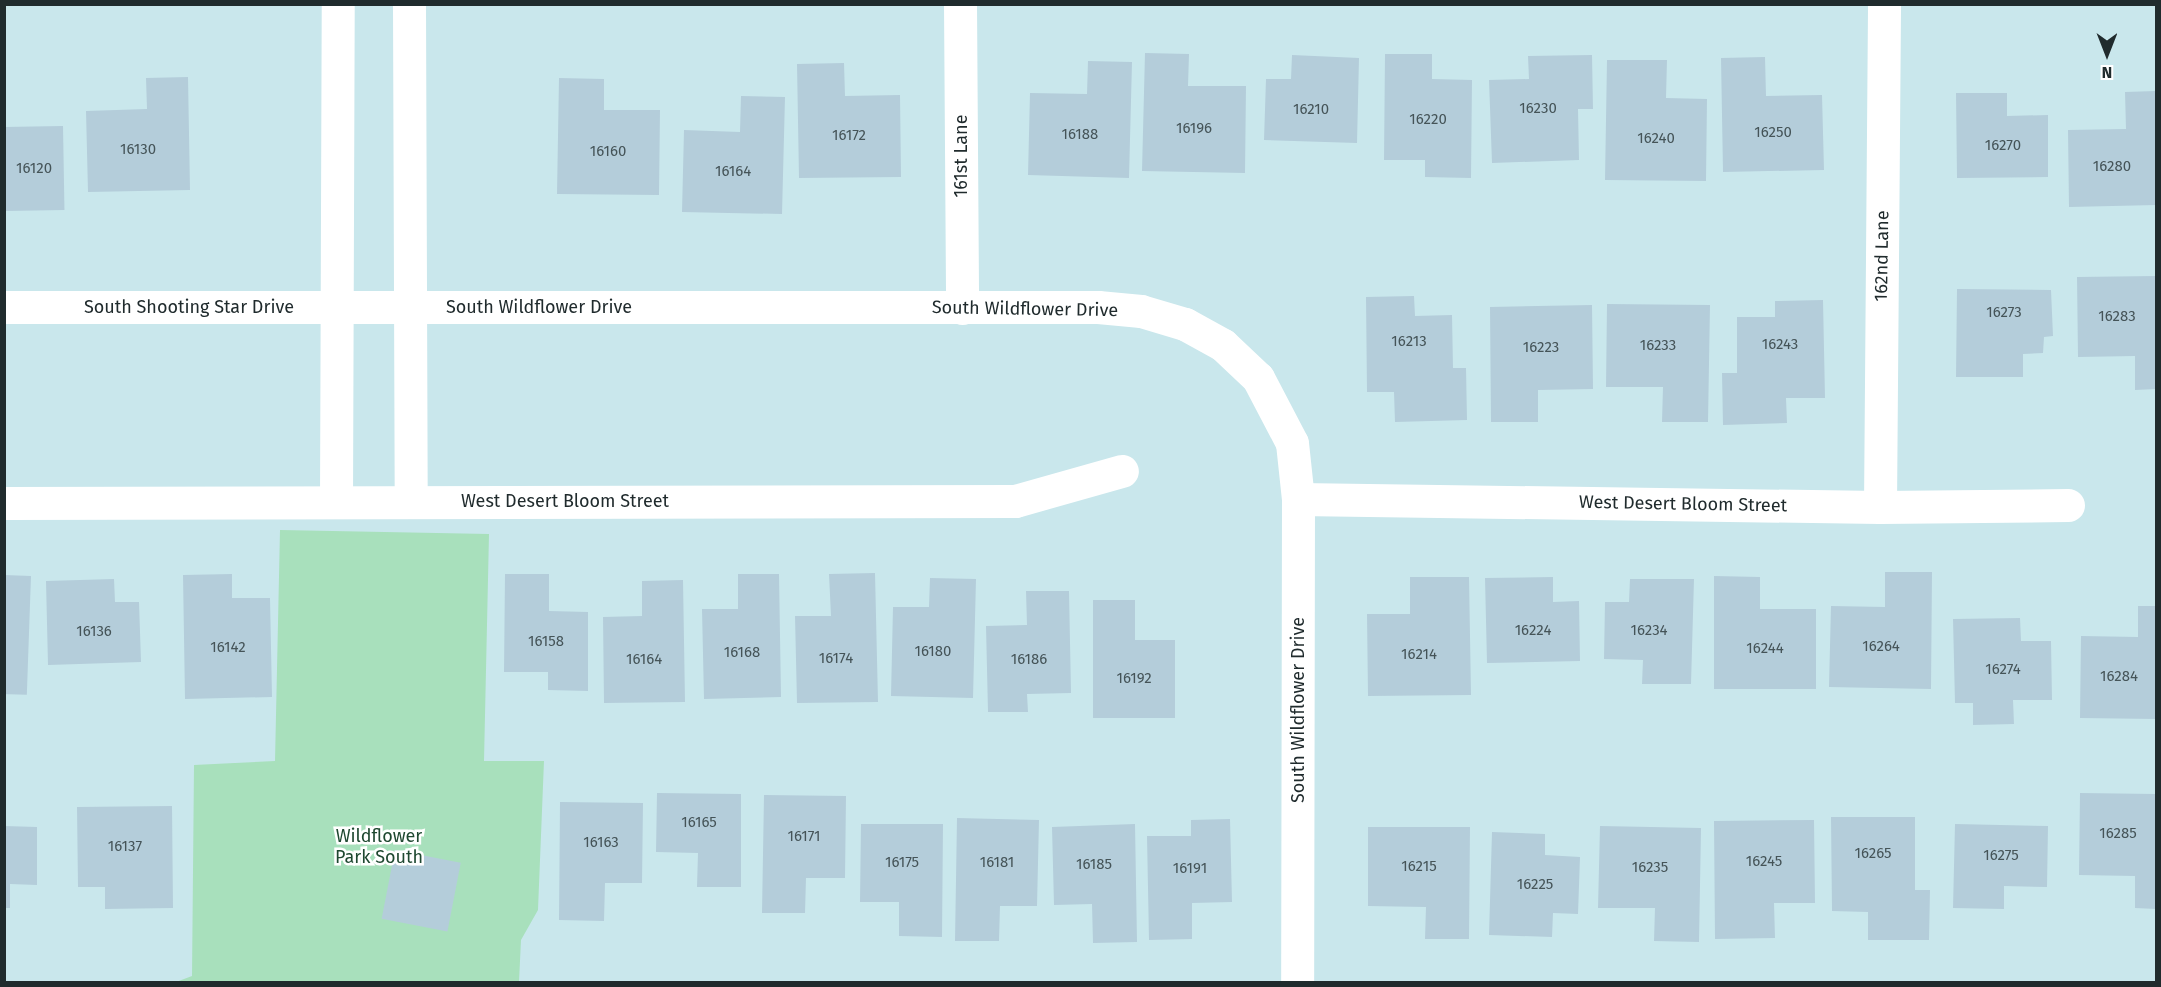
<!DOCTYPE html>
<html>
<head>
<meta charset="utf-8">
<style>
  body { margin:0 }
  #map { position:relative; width:2161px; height:987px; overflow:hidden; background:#c9e7ec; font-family:"Fira Sans",sans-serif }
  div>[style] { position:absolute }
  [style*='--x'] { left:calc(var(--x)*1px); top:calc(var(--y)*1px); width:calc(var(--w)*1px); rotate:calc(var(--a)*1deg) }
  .green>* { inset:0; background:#a8e0bc }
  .building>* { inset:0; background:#b4cdda; transform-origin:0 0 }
  .street>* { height:33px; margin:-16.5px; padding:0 16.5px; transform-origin:16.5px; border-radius:16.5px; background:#fff }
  span { translate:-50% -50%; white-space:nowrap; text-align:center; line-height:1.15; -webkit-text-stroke:5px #fff; paint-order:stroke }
  .number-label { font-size:15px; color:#455458 }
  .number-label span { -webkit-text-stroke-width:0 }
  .street-label { font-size:18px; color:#202b2d }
  .park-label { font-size:18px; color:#1e4830 }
  .frame { position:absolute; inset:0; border:6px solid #202b2d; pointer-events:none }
  .north { position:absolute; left:2077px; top:24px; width:60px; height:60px; -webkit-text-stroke:4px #fff; paint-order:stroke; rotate:180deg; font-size:16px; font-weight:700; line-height:24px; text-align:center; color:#202b2d }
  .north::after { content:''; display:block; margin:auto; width:21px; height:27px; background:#202b2d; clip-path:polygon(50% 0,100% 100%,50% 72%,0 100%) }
</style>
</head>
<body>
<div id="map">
  <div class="green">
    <div style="clip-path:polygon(280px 530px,489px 534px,484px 761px,544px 761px,538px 910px,521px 940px,519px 982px,176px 982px,192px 976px,194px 765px,275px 761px)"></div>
  </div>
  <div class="building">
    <div style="clip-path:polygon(1145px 53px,1189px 54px,1188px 86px,1246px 86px,1245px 173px,1142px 171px)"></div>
    <div style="clip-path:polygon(1385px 54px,1432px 54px,1432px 79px,1472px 80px,1471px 178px,1425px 177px,1425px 160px,1384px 160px)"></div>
    <div style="clip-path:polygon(1292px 55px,1359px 58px,1357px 143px,1264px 140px,1266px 79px,1291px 79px)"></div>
    <div style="clip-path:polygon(1592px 55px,1593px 109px,1578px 109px,1579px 160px,1492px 163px,1489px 80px,1529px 79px,1528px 56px)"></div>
    <div style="clip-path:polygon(1765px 57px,1766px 96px,1822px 95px,1824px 170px,1723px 172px,1721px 58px)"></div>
    <div style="clip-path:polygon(1607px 60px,1667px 60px,1666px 98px,1707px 99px,1706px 181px,1605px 180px)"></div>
    <div style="clip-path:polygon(1088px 61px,1132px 62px,1129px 178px,1028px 175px,1030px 93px,1087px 94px)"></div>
    <div style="clip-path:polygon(844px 63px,845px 96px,900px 95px,901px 177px,799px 178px,797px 64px)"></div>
    <div style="clip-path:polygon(188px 77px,190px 190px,88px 192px,86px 111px,147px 109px,146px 78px)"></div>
    <div style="clip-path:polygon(559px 78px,604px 79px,604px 110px,660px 110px,659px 195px,557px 194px)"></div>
    <div style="clip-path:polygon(2156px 91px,2156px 205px,2069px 207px,2068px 130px,2126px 129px,2125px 92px)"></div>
    <div style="clip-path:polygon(1956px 93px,2007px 93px,2007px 116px,2048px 115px,2048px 177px,1957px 178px)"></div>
    <div style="clip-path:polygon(741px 96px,785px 97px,782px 214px,682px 212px,684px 130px,740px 132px)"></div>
    <div style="left:63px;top:126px;width:84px;height:59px;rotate:89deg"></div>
    <div style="clip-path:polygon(2156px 276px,2156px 389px,2135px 390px,2135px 356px,2078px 357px,2077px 277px)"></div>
    <div style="clip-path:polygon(1957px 289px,2051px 290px,2053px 336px,2044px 337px,2043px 353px,2023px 354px,2023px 377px,1956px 377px)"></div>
    <div style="clip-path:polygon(1414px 296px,1415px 316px,1452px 315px,1453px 368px,1466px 368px,1467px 420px,1395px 422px,1394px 392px,1367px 392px,1366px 297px)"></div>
    <div style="clip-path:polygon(1823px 300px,1825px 398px,1786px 398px,1787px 423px,1723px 425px,1722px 373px,1737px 373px,1737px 317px,1775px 317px,1775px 301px)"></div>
    <div style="clip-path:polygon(1607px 304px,1710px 305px,1708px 422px,1662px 422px,1663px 387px,1606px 387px)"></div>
    <div style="clip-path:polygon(1592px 305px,1593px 389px,1538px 390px,1538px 422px,1491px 422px,1490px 307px)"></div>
    <div style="clip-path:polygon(1885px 572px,1932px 572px,1931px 689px,1829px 687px,1831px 606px,1885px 607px)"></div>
    <div style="clip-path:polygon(875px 573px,878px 702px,797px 703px,795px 616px,831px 616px,829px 574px)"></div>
    <div style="clip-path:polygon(232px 574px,232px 598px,270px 598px,272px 697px,185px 699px,183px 575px)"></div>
    <div style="clip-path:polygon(505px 574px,549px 574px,549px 611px,588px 612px,588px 691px,548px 690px,548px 672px,504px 672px)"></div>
    <div style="clip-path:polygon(738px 574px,779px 574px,781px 697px,704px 699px,702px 609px,738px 609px)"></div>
    <div style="left:4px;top:575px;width:27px;height:119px;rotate:2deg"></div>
    <div style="clip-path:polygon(1714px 576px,1760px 577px,1760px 609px,1816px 609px,1816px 689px,1714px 689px)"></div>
    <div style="clip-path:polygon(1410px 577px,1469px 577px,1471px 695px,1368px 696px,1367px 614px,1410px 614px)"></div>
    <div style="clip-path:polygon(1553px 577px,1553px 602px,1579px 601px,1580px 661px,1487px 663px,1485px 578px)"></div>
    <div style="clip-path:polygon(930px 578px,976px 579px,973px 698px,891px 696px,893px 607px,929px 607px)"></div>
    <div style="clip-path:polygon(114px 579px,115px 602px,139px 602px,141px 662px,48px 665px,46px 581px)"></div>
    <div style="clip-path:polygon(1630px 579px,1694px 579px,1691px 684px,1642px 684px,1643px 660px,1604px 659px,1605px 602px,1629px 602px)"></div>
    <div style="clip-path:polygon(683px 580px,685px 702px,604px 703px,603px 617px,642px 616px,642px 581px)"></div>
    <div style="clip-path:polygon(1026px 591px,1069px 591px,1071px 693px,1027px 694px,1028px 712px,988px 712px,986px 626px,1027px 625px)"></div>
    <div style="clip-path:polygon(1093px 600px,1135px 600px,1135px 640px,1175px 640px,1175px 718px,1093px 718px)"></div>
    <div style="clip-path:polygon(2138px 606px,2156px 606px,2156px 719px,2080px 718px,2081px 636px,2138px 637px)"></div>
    <div style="clip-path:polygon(2020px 618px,2021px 641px,2051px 641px,2052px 700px,2013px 700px,2014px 724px,1973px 725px,1973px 703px,1955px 703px,1953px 619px)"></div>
    <div style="clip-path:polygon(657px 793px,741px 794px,741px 887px,697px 887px,698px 853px,656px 852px)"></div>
    <div style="clip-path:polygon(2080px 793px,2156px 794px,2156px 909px,2135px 908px,2135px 876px,2079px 875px)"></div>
    <div style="clip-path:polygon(764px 795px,846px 796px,845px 878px,806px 878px,805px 913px,762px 913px)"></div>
    <div style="clip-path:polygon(560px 802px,643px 803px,642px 883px,605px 883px,604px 921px,559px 920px)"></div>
    <div style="clip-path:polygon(172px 806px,173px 908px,105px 909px,105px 887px,78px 887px,77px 807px)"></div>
    <div style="clip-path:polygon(1831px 817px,1915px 817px,1915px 890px,1930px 890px,1929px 940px,1868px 940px,1868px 912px,1832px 911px)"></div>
    <div style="clip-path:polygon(957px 818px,1039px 820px,1037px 906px,1000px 906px,999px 941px,955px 941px)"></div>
    <div style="clip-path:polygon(1230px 819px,1232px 902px,1192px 903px,1192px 939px,1149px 940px,1147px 836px,1191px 836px,1191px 820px)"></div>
    <div style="clip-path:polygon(1814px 820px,1815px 903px,1774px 903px,1775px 938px,1715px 939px,1714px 821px)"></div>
    <div style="clip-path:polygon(861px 824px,943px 824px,942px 937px,899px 936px,899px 902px,860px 902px)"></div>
    <div style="clip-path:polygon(1135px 824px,1137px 942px,1093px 943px,1092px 904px,1054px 905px,1052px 827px)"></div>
    <div style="clip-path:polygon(1955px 824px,2048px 826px,2047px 887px,2004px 886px,2004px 909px,1953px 908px)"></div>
    <div style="clip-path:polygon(4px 826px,37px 827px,37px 885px,10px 884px,10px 908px,4px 908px)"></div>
    <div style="clip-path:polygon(1600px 826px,1701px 828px,1699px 942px,1654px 941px,1655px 908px,1598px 908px)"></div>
    <div style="clip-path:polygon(1368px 827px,1470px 827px,1469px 939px,1425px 939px,1426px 907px,1368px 906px)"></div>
    <div style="clip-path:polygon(1492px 832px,1545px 834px,1545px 855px,1580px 857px,1578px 914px,1553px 913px,1552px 937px,1489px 935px)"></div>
    <div style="left:395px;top:850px;width:67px;height:70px;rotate:11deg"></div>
  </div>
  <div class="street">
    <div style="--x:409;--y:4;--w:498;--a:89.8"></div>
    <div style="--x:960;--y:4;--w:304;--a:89.6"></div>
    <div style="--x:4;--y:307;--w:1094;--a:0"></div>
    <div style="--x:1098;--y:307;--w:43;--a:5.3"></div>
    <div style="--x:1141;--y:311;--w:46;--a:16.5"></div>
    <div style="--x:1185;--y:324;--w:43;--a:28.9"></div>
    <div style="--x:1223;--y:345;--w:48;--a:43.3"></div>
    <div style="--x:1258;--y:378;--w:73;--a:62.4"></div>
    <div style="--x:1292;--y:443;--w:56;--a:83.9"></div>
    <div style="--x:1298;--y:499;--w:483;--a:90.1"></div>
    <div style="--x:1298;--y:499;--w:582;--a:0.79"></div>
    <div style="--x:1880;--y:507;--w:188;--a:-0.6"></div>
    <div style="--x:336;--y:502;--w:498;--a:-89.8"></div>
    <div style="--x:4;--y:503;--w:1011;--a:-0.11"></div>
    <div style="--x:1015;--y:501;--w:111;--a:-15.7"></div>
    <div style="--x:1880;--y:507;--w:503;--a:-89.54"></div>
  </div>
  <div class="number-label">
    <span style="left:1538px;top:109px">16230</span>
    <span style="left:1311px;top:110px">16210</span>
    <span style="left:1428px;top:120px">16220</span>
    <span style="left:1194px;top:129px">16196</span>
    <span style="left:1773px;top:133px">16250</span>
    <span style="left:1080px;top:135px">16188</span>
    <span style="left:849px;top:136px">16172</span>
    <span style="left:1656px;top:139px">16240</span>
    <span style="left:2003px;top:146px">16270</span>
    <span style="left:138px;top:150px">16130</span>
    <span style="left:608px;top:152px">16160</span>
    <span style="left:2112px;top:167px">16280</span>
    <span style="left:34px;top:169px">16120</span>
    <span style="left:733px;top:172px">16164</span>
    <span style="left:2004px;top:313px">16273</span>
    <span style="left:2117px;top:317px">16283</span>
    <span style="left:1409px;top:342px">16213</span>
    <span style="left:1780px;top:345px">16243</span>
    <span style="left:1658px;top:346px">16233</span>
    <span style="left:1541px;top:348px">16223</span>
    <span style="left:1533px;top:631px">16224</span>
    <span style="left:1649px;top:631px">16234</span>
    <span style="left:94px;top:632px">16136</span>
    <span style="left:546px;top:642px">16158</span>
    <span style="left:1881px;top:647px">16264</span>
    <span style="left:228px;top:648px">16142</span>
    <span style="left:1765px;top:649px">16244</span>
    <span style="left:933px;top:652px">16180</span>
    <span style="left:742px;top:653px">16168</span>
    <span style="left:1419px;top:655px">16214</span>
    <span style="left:836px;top:659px">16174</span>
    <span style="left:644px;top:660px">16164</span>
    <span style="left:1029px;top:660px">16186</span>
    <span style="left:2003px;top:670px">16274</span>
    <span style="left:2119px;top:677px">16284</span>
    <span style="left:1134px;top:679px">16192</span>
    <span style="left:699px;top:823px">16165</span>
    <span style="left:2118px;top:834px">16285</span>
    <span style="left:804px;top:837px">16171</span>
    <span style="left:601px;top:843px">16163</span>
    <span style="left:125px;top:847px">16137</span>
    <span style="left:1873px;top:854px">16265</span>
    <span style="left:2001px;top:856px">16275</span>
    <span style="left:1764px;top:862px">16245</span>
    <span style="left:902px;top:863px">16175</span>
    <span style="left:997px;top:863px">16181</span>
    <span style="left:1094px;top:865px">16185</span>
    <span style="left:1419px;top:867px">16215</span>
    <span style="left:1650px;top:868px">16235</span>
    <span style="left:1190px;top:869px">16191</span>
    <span style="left:1535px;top:885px">16225</span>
  </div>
  <div class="street-label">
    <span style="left:961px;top:156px;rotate:-90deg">161st Lane</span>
    <span style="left:1882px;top:256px;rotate:-89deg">162nd Lane</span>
    <span style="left:189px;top:307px">South Shooting Star Drive</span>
    <span style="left:539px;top:307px">South Wildflower Drive</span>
    <span style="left:1025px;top:309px;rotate:1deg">South Wildflower Drive</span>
    <span style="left:565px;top:501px">West Desert Bloom Street</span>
    <span style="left:1683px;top:504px;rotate:1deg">West Desert Bloom Street</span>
    <span style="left:1298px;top:710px;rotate:-90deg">South Wildflower Drive</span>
  </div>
  <div class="park-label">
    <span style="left:379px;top:847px">Wildflower<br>Park South</span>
  </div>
  <div class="frame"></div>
  <div class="north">N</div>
</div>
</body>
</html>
